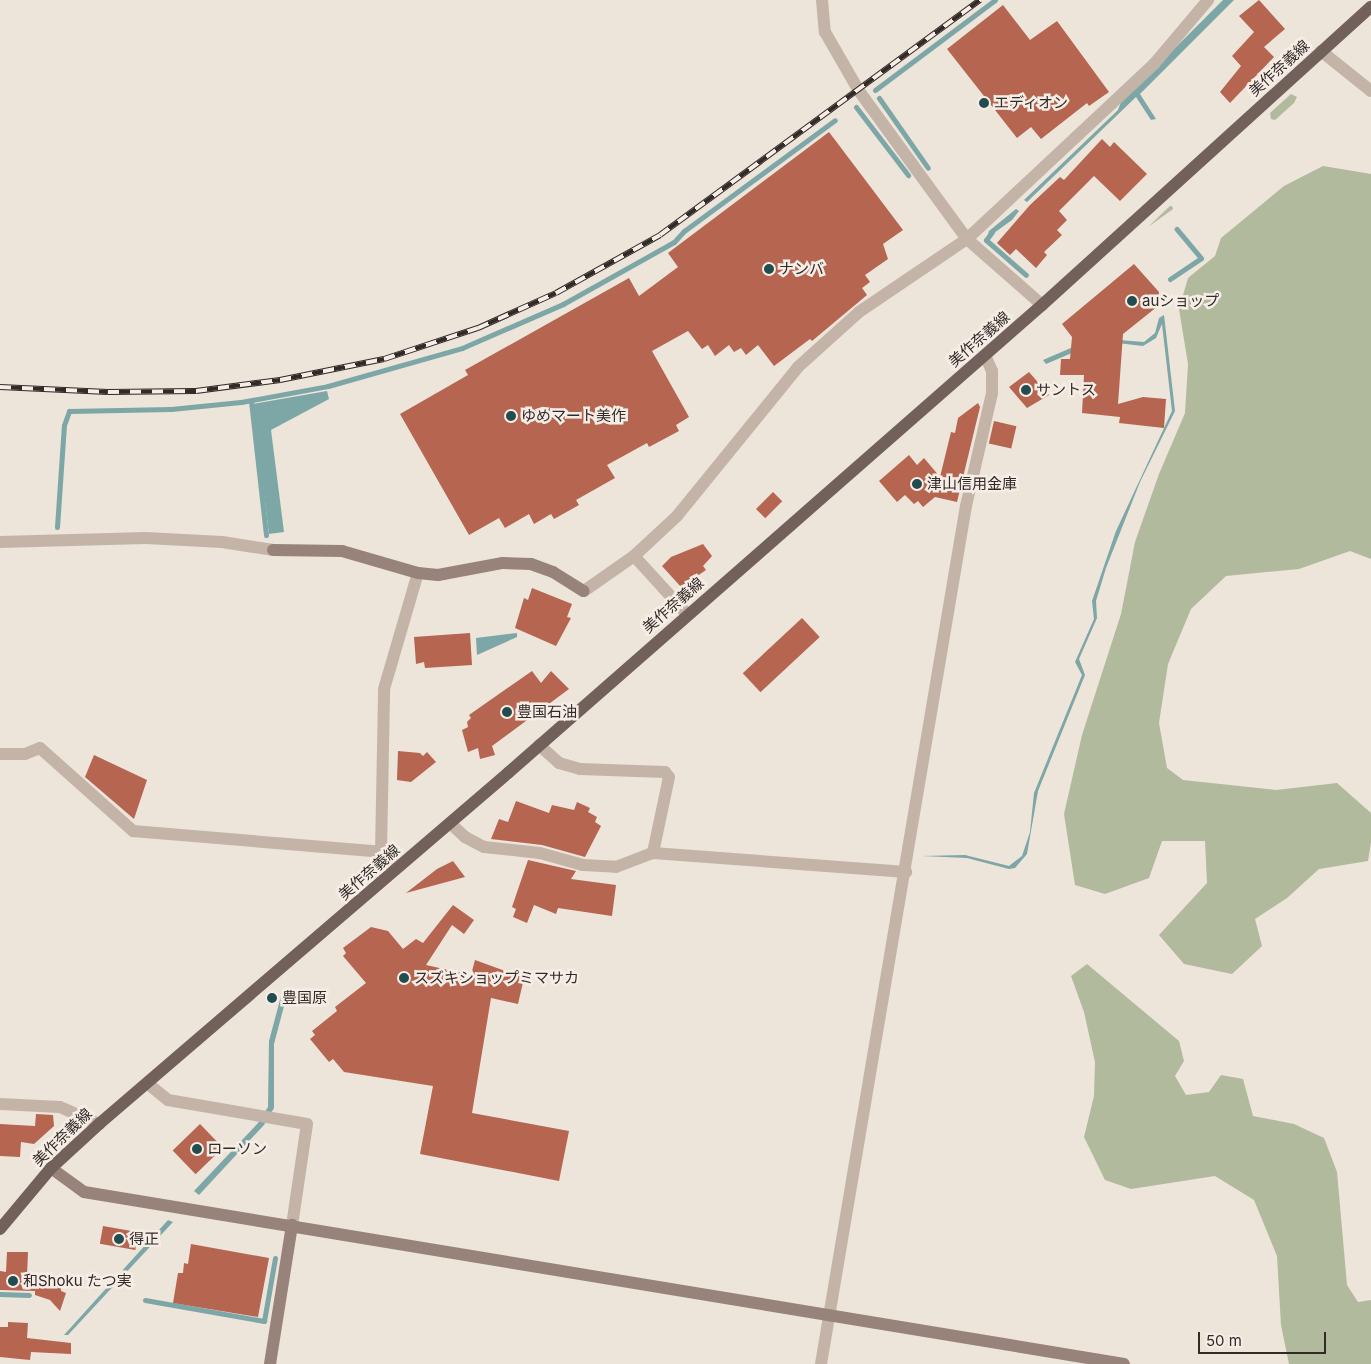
<!DOCTYPE html>
<html>
<head>
<meta charset="utf-8">
<style>
  body { margin:0 }
  #map { position:relative; width:1371px; height:1364px; overflow:hidden; background:#ede4da; font-family:Inter,"Noto Sans JP",sans-serif }
  div>[style] { position:absolute }
  [style*='--x'] { left:calc(var(--x)*1px); top:calc(var(--y)*1px); width:calc(var(--w)*1px); rotate:calc(var(--a)*1deg) }
  .green>* { inset:0; background:#b1ba9c }
  .water>* { inset:0; background:#7da6a7 }
  .stream>* { height:5px; margin:-2.5px; padding:0 2.5px; transform-origin:2.5px; border-radius:2.5px; background:#7da6a7 }
  .building>* { inset:0; background:#b56550; transform-origin:0 0 }
  .street>* { height:12px; margin:-6px; padding:0 6px; transform-origin:6px; border-radius:6px; background:#c4b4a8 }
  .secondary>* { height:12px; margin:-6px; padding:0 6px; transform-origin:6px; border-radius:6px; background:#97837a }
  .primary>* { height:12px; margin:-6px; padding:0 6px; transform-origin:6px; border-radius:6px; background:#72615a }
  .rail>* { height:5.5px; margin-top:-2.75px; transform-origin:0; background:repeating-linear-gradient(90deg,#f6eee6 0 11px,#322a27 0 22px); box-sizing:border-box; border-block:1px solid #322a27 }
  .dots>* { width:14px; height:14px; translate:-50% -50%; box-sizing:border-box; border:2px solid #f6eee6; border-radius:50% }
  span { translate:-50% -50%; white-space:nowrap; text-align:center; line-height:1.15; -webkit-text-stroke:5px #f6eee6; paint-order:stroke }
  .street-label { font-size:15px; color:#322a27 }
  .poi-label { font-size:15px; color:#322a27 }
  .left { translate:0 -50%; text-align:left }
  .scale { position:absolute; left:1198px; top:1332px; width:128px; height:22px; box-sizing:border-box; border:2px solid #322a27; border-top:0; padding-left:6px; font-size:15px; line-height:18px; white-space:nowrap; color:#322a27; -webkit-text-stroke:4px #f6eee6; paint-order:stroke }
</style>
</head>
<body>
<div id="map">
  <div class="green">
    <div style="clip-path:polygon(1291px 94px,1297px 97px,1294px 103px,1275px 120px,1271px 119px,1270px 113px)"></div>
    <div style="clip-path:polygon(1323px 166px,1371px 174px,1371px 559px,1350px 551px,1299px 569px,1226px 576px,1191px 609px,1168px 664px,1159px 723px,1167px 768px,1183px 780px,1276px 790px,1337px 783px,1371px 813px,1371px 842px,1368px 861px,1319px 869px,1287px 898px,1255px 919px,1262px 946px,1232px 974px,1184px 964px,1159px 935px,1207px 883px,1205px 841px,1162px 841px,1149px 878px,1105px 894px,1075px 885px,1064px 814px,1082px 735px,1121px 614px,1135px 542px,1159px 474px,1185px 413px,1188px 364px,1179px 309px,1188px 278px,1215px 256px,1221px 238px,1284px 186px)"></div>
    <div style="clip-path:polygon(1172px 206px,1173px 209px,1148px 227px,1170px 206px)"></div>
    <div style="clip-path:polygon(1087px 964px,1179px 1041px,1184px 1061px,1175px 1076px,1186px 1095px,1209px 1092px,1221px 1075px,1243px 1079px,1253px 1116px,1294px 1124px,1324px 1138px,1337px 1172px,1347px 1285px,1358px 1302px,1371px 1300px,1371px 1364px,1289px 1364px,1281px 1325px,1277px 1256px,1254px 1200px,1215px 1176px,1131px 1189px,1105px 1180px,1084px 1137px,1094px 1096px,1095px 1062px,1084px 1012px,1071px 976px)"></div>
  </div>
  <div class="water">
    <div style="clip-path:polygon(1223px 0,1234px 0,1140px 94px,1156px 119px,1151px 120px,1136px 97px,1027px 202px,1024px 200px,1118px 110px,1121px 102px)"></div>
    <div style="clip-path:polygon(1016px 209px,1019px 211px,1012px 220px,987px 238px,989px 231px)"></div>
    <div style="clip-path:polygon(1164px 315px,1175px 411px,1140px 482px,1106px 568px,1096px 601px,1097px 618px,1079px 659px,1085px 675px,1038px 791px,1027px 854px,1015px 868px,1009px 869px,967px 858px,922px 856px,965px 855px,1009px 866px,1022px 856px,1030px 832px,1034px 793px,1082px 675px,1075px 662px,1094px 619px,1092px 601px,1116px 531px,1172px 411px,1162px 324px,1156px 338px,1143px 346px,1100px 341px,1046px 364px,1043px 360px,1094px 338px,1144px 342px,1155px 333px,1159px 318px)"></div>
    <div style="clip-path:polygon(327px 391px,329px 399px,271px 430px,284px 532px,269px 534px,253px 404px)"></div>
    <div style="clip-path:polygon(517px 633px,517px 637px,477px 655px,476px 638px)"></div>
    <div style="clip-path:polygon(288px 991px,274px 1044px,274px 1108px,264px 1125px,199px 1195px,194px 1191px,258px 1123px,268px 1107px,269px 1041px,281px 996px)"></div>
    <div style="clip-path:polygon(168px 1220px,173px 1222px,68px 1335px,64px 1335px)"></div>
  </div>
  <div class="stream">
    <div style="--x:875;--y:90;--w:150;--a:-36.9"></div>
    <div style="--x:879;--y:98;--w:85;--a:55"></div>
    <div style="--x:856;--y:107;--w:86;--a:52.6"></div>
    <div style="--x:992;--y:232;--w:10;--a:127"></div>
    <div style="--x:986;--y:240;--w:53;--a:41.2"></div>
    <div style="--x:1170;--y:279;--w:37;--a:-34"></div>
    <div style="--x:1201;--y:258;--w:38;--a:-130"></div>
    <div style="--x:251;--y:401;--w:135;--a:83.6"></div>
    <div style="--x:57;--y:527;--w:102;--a:-86.1"></div>
    <div style="--x:64;--y:425;--w:15;--a:-70"></div>
    <div style="--x:69;--y:411;--w:102;--a:-1.1"></div>
    <div style="--x:171;--y:409;--w:70;--a:-5.7"></div>
    <div style="--x:241;--y:402;--w:88;--a:-10.4"></div>
    <div style="--x:328;--y:386;--w:139;--a:-15.8"></div>
    <div style="--x:462;--y:348;--w:110;--a:-23.5"></div>
    <div style="--x:563;--y:304;--w:127;--a:-29.2"></div>
    <div style="--x:674;--y:242;--w:15;--a:-48"></div>
    <div style="--x:684;--y:231;--w:187;--a:-36.3"></div>
    <div style="--x:0;--y:1294;--w:29;--a:2"></div>
    <div style="--x:145;--y:1300;--w:121;--a:10"></div>
    <div style="--x:264;--y:1321;--w:64;--a:-80.1"></div>
  </div>
  <div class="building">
    <div style="clip-path:polygon(1259px 0,1285px 29px,1264px 47px,1274px 57px,1230px 103px,1220px 92px,1241px 66px,1232px 56px,1254px 32px,1239px 16px)"></div>
    <div style="clip-path:polygon(1003px 5px,1030px 40px,1057px 21px,1109px 92px,1089px 106px,1087px 103px,1041px 139px,1031px 127px,1017px 138px,947px 49px)"></div>
    <div style="clip-path:polygon(829px 132px,903px 230px,883px 244px,888px 259px,865px 275px,870px 282px,862px 288px,867px 295px,812px 341px,810px 339px,774px 366px,758px 345px,746px 355px,741px 348px,734px 352px,729px 345px,715px 356px,708px 345px,702px 349px,688px 331px,652px 351px,689px 417px,676px 425px,679px 431px,649px 447px,647px 443px,607px 465px,615px 478px,576px 500px,579px 505px,554px 519px,551px 514px,534px 524px,529px 514px,505px 528px,499px 518px,469px 535px,400px 414px,468px 375px,465px 370px,629px 278px,639px 296px,678px 267px,668px 253px)"></div>
    <div style="clip-path:polygon(1102px 139px,1110px 147px,1114px 142px,1147px 174px,1120px 201px,1094px 176px,1059px 211px,1067px 220px,1057px 230px,1062px 235px,1044px 252px,1047px 255px,1036px 268px,1016px 249px,1010px 255px,997px 243px,1030px 205px,1060px 177px,1064px 180px)"></div>
    <div style="clip-path:polygon(1134px 264px,1159px 292px,1158px 306px,1123px 334px,1118px 404px,1143px 397px,1166px 399px,1164px 428px,1119px 423px,1120px 417px,1082px 413px,1084px 375px,1060px 375px,1061px 359px,1070px 359px,1072px 337px,1062px 324px)"></div>
    <div style="clip-path:polygon(1029px 372px,1049px 395px,1027px 408px,1009px 387px)"></div>
    <div style="clip-path:polygon(978px 403px,980px 407px,957px 502px,935px 497px,923px 507px,918px 501px,914px 504px,905px 495px,897px 502px,879px 481px,909px 455px,917px 465px,924px 458px,940px 477px,951px 432px,955px 433px,958px 418px)"></div>
    <div style="left:994px;top:421px;width:23px;height:23px;rotate:13deg"></div>
    <div style="left:773px;top:492px;width:13px;height:24px;rotate:45deg"></div>
    <div style="clip-path:polygon(703px 544px,712px 556px,703px 566px,706px 570px,681px 587px,662px 566px,671px 557px)"></div>
    <div style="clip-path:polygon(532px 588px,572px 604px,567px 617px,571px 618px,556px 646px,515px 628px,524px 598px,528px 600px)"></div>
    <div style="left:802px;top:618px;width:26px;height:81px;rotate:47deg"></div>
    <div style="clip-path:polygon(470px 633px,472px 665px,425px 668px,424px 662px,416px 664px,414px 637px)"></div>
    <div style="clip-path:polygon(532px 671px,541px 683px,551px 671px,569px 689px,492px 746px,495px 755px,480px 759px,478px 748px,468px 752px,462px 730px,468px 727px,467px 722px,471px 718px,469px 715px)"></div>
    <div style="clip-path:polygon(398px 751px,420px 753px,423px 756px,427px 752px,436px 762px,411px 782px,397px 780px)"></div>
    <div style="clip-path:polygon(94px 755px,147px 780px,134px 819px,85px 777px)"></div>
    <div style="clip-path:polygon(516px 801px,549px 813px,552px 805px,574px 810px,577px 802px,590px 808px,588px 812px,597px 817px,595px 822px,601px 826px,585px 857px,542px 845px,491px 839px,499px 819px,508px 822px)"></div>
    <div style="clip-path:polygon(528px 860px,576px 871px,571px 879px,616px 885px,612px 916px,558px 908px,556px 914px,534px 905px,527px 923px,513px 917px,516px 909px,512px 907px)"></div>
    <div style="clip-path:polygon(453px 861px,465px 877px,406px 893px,437px 869px)"></div>
    <div style="clip-path:polygon(453px 905px,474px 920px,464px 934px,452px 925px,426px 965px,471px 975px,475px 960px,524px 978px,518px 1004px,491px 998px,472px 1113px,569px 1131px,559px 1181px,420px 1154px,433px 1086px,344px 1072px,333px 1059px,329px 1062px,310px 1039px,315px 1035px,312px 1031px,337px 1011px,335px 1007px,366px 983px,343px 956px,346px 953px,343px 948px,371px 927px,388px 931px,403px 949px,416px 939px,423px 943px)"></div>
    <div style="clip-path:polygon(36px 1114px,53px 1115px,54px 1126px,34px 1144px,21px 1142px,20px 1157px,0 1156px,0 1124px,35px 1126px)"></div>
    <div style="left:200px;top:1124px;width:33px;height:38px;rotate:46deg"></div>
    <div style="left:103px;top:1226px;width:36px;height:18px;rotate:10deg"></div>
    <div style="clip-path:polygon(191px 1244px,269px 1258px,258px 1317px,173px 1303px,178px 1273px,183px 1273px,184px 1263px,188px 1264px)"></div>
    <div style="clip-path:polygon(7px 1252px,28px 1252px,27px 1277px,61px 1288px,61px 1291px,66px 1293px,60px 1311px,50px 1300px,35px 1295px,35px 1291px,0 1290px,0 1271px,6px 1272px)"></div>
    <div style="clip-path:polygon(8px 1322px,28px 1323px,27px 1338px,71px 1343px,71px 1354px,31px 1352px,30px 1360px,0 1357px,0 1327px,8px 1327px)"></div>
  </div>
  <div class="street">
    <div style="--x:822;--y:0;--w:32;--a:85"></div>
    <div style="--x:825;--y:32;--w:68;--a:60"></div>
    <div style="--x:859;--y:91;--w:183;--a:53.9"></div>
    <div style="--x:967;--y:239;--w:100;--a:41.3"></div>
    <div style="--x:1321;--y:51;--w:64;--a:38.7"></div>
    <div style="--x:0;--y:542;--w:146;--a:-1.6"></div>
    <div style="--x:146;--y:538;--w:76;--a:3"></div>
    <div style="--x:222;--y:542;--w:52;--a:8.9"></div>
    <div style="--x:634;--y:556;--w:79;--a:47.6"></div>
    <div style="--x:584;--y:591;--w:61;--a:-35"></div>
    <div style="--x:634;--y:556;--w:59;--a:-42.9"></div>
    <div style="--x:677;--y:516;--w:192;--a:-50.9"></div>
    <div style="--x:798;--y:367;--w:82;--a:-42"></div>
    <div style="--x:859;--y:312;--w:130;--a:-34.1"></div>
    <div style="--x:967;--y:239;--w:256;--a:-43.1"></div>
    <div style="--x:1154;--y:64;--w:84;--a:-49.8"></div>
    <div style="--x:539;--y:745;--w:27;--a:42"></div>
    <div style="--x:559;--y:763;--w:22;--a:16"></div>
    <div style="--x:580;--y:769;--w:85;--a:2"></div>
    <div style="--x:665;--y:772;--w:6;--a:51"></div>
    <div style="--x:669;--y:777;--w:78;--a:101.9"></div>
    <div style="--x:0;--y:754;--w:25;--a:0"></div>
    <div style="--x:25;--y:754;--w:16;--a:-22"></div>
    <div style="--x:40;--y:748;--w:125;--a:41.7"></div>
    <div style="--x:133;--y:831;--w:249;--a:4.8"></div>
    <div style="--x:381;--y:852;--w:23;--a:41"></div>
    <div style="--x:450;--y:823;--w:21;--a:43"></div>
    <div style="--x:465;--y:837;--w:21;--a:28"></div>
    <div style="--x:484;--y:847;--w:56;--a:6.1"></div>
    <div style="--x:540;--y:853;--w:45;--a:15.6"></div>
    <div style="--x:583;--y:865;--w:33;--a:3"></div>
    <div style="--x:616;--y:867;--w:40;--a:-21"></div>
    <div style="--x:653;--y:853;--w:254;--a:4.3"></div>
    <div style="--x:381;--y:852;--w:163;--a:-88.9"></div>
    <div style="--x:384;--y:689;--w:121;--a:-73.7"></div>
    <div style="--x:147;--y:1083;--w:27;--a:39"></div>
    <div style="--x:168;--y:1100;--w:141;--a:9.8"></div>
    <div style="--x:307;--y:1124;--w:102;--a:98.4"></div>
    <div style="--x:0;--y:1104;--w:60;--a:2.9"></div>
    <div style="--x:60;--y:1107;--w:43;--a:23.6"></div>
    <div style="--x:821;--y:1364;--w:870;--a:-80.41"></div>
    <div style="--x:966;--y:506;--w:116;--a:-77"></div>
    <div style="--x:992;--y:393;--w:22;--a:-90"></div>
    <div style="--x:992;--y:371;--w:17;--a:-114"></div>
  </div>
  <div class="secondary">
    <div style="--x:273;--y:550;--w:69;--a:0.8"></div>
    <div style="--x:342;--y:551;--w:79;--a:16.1"></div>
    <div style="--x:418;--y:573;--w:20;--a:6"></div>
    <div style="--x:438;--y:575;--w:66;--a:-10.5"></div>
    <div style="--x:503;--y:563;--w:28;--a:2"></div>
    <div style="--x:531;--y:564;--w:23;--a:20"></div>
    <div style="--x:553;--y:572;--w:36;--a:32"></div>
    <div style="--x:51;--y:1168;--w:41;--a:36"></div>
    <div style="--x:84;--y:1192;--w:1054;--a:9.39"></div>
    <div style="--x:270;--y:1364;--w:141;--a:-81"></div>
  </div>
  <div class="primary">
    <div style="--x:0;--y:1229;--w:80;--a:-50.1"></div>
    <div style="--x:51;--y:1168;--w:65;--a:-42.5"></div>
    <div style="--x:99;--y:1124;--w:539;--a:-40.64"></div>
    <div style="--x:508;--y:773;--w:710;--a:-41.23"></div>
    <div style="--x:1042;--y:305;--w:444;--a:-42.2"></div>
  </div>
  <div class="rail">
    <div style="--x:0;--y:387;--w:108;--a:2.7"></div>
    <div style="--x:108;--y:392;--w:88;--a:-0.7"></div>
    <div style="--x:196;--y:391;--w:85;--a:-7.5"></div>
    <div style="--x:280;--y:380;--w:106;--a:-11.4"></div>
    <div style="--x:384;--y:359;--w:99;--a:-18.3"></div>
    <div style="--x:478;--y:328;--w:85;--a:-24.2"></div>
    <div style="--x:556;--y:293;--w:119;--a:-29.1"></div>
    <div style="--x:660;--y:235;--w:397;--a:-36.3"></div>
  </div>
  <div class="dots">
    <div style="left:984px;top:103px;background:#224c4d"></div>
    <div style="left:769px;top:269px;background:#224c4d"></div>
    <div style="left:1132px;top:301px;background:#224c4d"></div>
    <div style="left:1026px;top:390px;background:#224c4d"></div>
    <div style="left:511px;top:416px;background:#224c4d"></div>
    <div style="left:917px;top:484px;background:#224c4d"></div>
    <div style="left:507px;top:712px;background:#224c4d"></div>
    <div style="left:404px;top:978px;background:#224c4d"></div>
    <div style="left:272px;top:998px;background:#224c4d"></div>
    <div style="left:197px;top:1149px;background:#224c4d"></div>
    <div style="left:119px;top:1239px;background:#224c4d"></div>
    <div style="left:13px;top:1281px;background:#224c4d"></div>
  </div>
  <div class="street-label">
    <span style="left:1279px;top:68px;rotate:-42deg">美作奈義線</span>
    <span style="left:979px;top:339px;rotate:-41deg">美作奈義線</span>
    <span style="left:673px;top:605px;rotate:-41deg">美作奈義線</span>
    <span style="left:369px;top:872px;rotate:-41deg">美作奈義線</span>
    <span style="left:62px;top:1137px;rotate:-44deg">美作奈義線</span>
  </div>
  <div class="poi-label">
    <span class="left" style="left:994px;top:103px">エディオン</span>
    <span class="left" style="left:779px;top:269px">ナンバ</span>
    <span class="left" style="left:1142px;top:301px">auショップ</span>
    <span class="left" style="left:1036px;top:390px">サントス</span>
    <span class="left" style="left:521px;top:416px">ゆめマート美作</span>
    <span class="left" style="left:927px;top:484px">津山信用金庫</span>
    <span class="left" style="left:517px;top:712px">豊国石油</span>
    <span class="left" style="left:414px;top:978px">スズキショップミマサカ</span>
    <span class="left" style="left:282px;top:998px">豊国原</span>
    <span class="left" style="left:207px;top:1149px">ローソン</span>
    <span class="left" style="left:129px;top:1239px">得正</span>
    <span class="left" style="left:23px;top:1281px">和Shoku たつ実</span>
  </div>
  <div class="scale">50 m</div>
</div>
</body>
</html>
